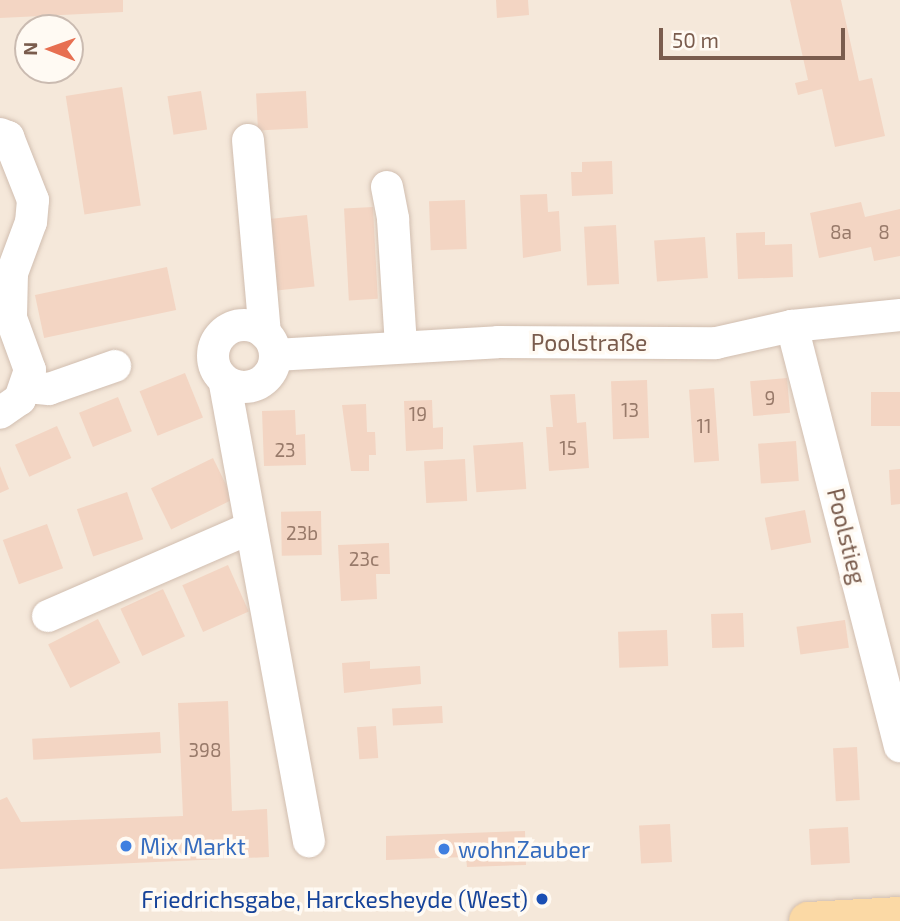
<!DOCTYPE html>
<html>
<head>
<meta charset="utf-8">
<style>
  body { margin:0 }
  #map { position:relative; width:900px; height:921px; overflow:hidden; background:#fdf6ec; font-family:"Exo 2",sans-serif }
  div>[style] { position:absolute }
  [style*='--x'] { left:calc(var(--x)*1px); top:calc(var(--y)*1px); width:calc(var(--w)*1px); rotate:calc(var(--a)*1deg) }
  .residential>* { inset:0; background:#f5e8da }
  .building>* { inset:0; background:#f3d5c3; transform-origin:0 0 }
  .roads { filter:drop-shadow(0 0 2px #d1beb0) drop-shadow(0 0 2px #d1beb0) }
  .minor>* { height:32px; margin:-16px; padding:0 16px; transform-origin:16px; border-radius:16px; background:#fff }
  .minor>.ring { margin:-16px; padding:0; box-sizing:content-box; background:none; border:32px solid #fff; border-radius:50% }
  .major>* { height:38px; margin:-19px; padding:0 19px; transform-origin:19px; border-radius:19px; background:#fbd9a5 }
  .dots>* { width:19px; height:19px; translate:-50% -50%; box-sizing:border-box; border:4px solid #fffaf3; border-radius:50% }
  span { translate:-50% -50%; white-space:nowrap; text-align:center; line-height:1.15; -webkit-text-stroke:7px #fffaf3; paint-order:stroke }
  .number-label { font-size:19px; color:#987a6a }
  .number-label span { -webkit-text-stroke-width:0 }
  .street-label { font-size:23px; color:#7a5c4d }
  .shop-label { font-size:23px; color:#366cbe }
  .left { translate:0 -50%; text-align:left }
  .transit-label { font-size:23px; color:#164399 }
  .right { translate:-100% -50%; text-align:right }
  .north { position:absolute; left:14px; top:14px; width:70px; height:70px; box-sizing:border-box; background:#fffaf3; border:2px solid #cabbb1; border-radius:50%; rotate:271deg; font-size:19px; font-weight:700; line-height:28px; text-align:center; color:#7a5c4d }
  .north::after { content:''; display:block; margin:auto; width:24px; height:32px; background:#e76f51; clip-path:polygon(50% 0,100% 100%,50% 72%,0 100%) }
  .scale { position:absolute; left:659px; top:28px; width:186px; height:32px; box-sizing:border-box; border:4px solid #7a5c4d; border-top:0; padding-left:9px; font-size:21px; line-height:24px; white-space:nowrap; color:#7a5c4d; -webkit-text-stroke:5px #fffaf3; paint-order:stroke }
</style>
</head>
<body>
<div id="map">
  <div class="residential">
    <div style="clip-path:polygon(evenodd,0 0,900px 0,900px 921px,0 921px,0 0,28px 28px,70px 28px,70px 70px,28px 70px,28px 28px)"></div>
  </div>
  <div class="building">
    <div style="clip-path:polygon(0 0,123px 0,123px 12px,0 18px)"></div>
    <div style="clip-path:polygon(496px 0,528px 0,529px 15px,497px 18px)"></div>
    <div style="clip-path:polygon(790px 0,841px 0,859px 81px,872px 78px,885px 136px,835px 147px,822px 89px,798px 95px,795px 83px,808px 80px)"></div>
    <div style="left:122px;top:87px;width:120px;height:57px;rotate:81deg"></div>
    <div style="left:201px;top:91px;width:39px;height:34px;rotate:81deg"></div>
    <div style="left:306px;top:91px;width:37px;height:50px;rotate:87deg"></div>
    <div style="clip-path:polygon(612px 161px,613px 194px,572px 196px,571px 172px,582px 172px,582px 162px)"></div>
    <div style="clip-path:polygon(547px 194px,548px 212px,559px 211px,561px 251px,523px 258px,520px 195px)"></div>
    <div style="left:465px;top:200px;width:49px;height:36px;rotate:88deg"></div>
    <div style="clip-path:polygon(861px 202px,865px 217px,900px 209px,900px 256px,874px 261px,871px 247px,819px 258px,810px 213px)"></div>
    <div style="left:373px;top:207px;width:92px;height:29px;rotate:87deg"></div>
    <div style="left:307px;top:215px;width:72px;height:38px;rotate:84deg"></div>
    <div style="left:616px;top:225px;width:59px;height:32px;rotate:87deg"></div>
    <div style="clip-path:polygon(765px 232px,765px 245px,792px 244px,793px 277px,738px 279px,736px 233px)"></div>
    <div style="left:705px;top:237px;width:41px;height:51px;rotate:86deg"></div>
    <div style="left:167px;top:267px;width:44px;height:135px;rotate:78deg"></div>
    <div style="left:185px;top:373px;width:48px;height:49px;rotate:68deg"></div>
    <div style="left:787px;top:378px;width:35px;height:37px;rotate:85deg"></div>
    <div style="left:647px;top:380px;width:58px;height:36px;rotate:88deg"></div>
    <div style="left:714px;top:388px;width:73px;height:25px;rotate:86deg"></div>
    <div style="left:900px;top:392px;width:34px;height:29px;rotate:90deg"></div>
    <div style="clip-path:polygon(575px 394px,577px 423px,586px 422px,589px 468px,549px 471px,546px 427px,553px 427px,550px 395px)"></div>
    <div style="left:118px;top:397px;width:37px;height:42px;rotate:68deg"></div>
    <div style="clip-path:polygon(432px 400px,433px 428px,443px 427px,443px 449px,406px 451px,404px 401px)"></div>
    <div style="clip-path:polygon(366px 404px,367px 432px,375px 432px,376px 455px,369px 455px,369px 471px,351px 471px,342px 405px)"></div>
    <div style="clip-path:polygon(295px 410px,296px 435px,305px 434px,306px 465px,264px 466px,262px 411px)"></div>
    <div style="left:57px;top:426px;width:35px;height:46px;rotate:66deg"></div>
    <div style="left:796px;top:441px;width:40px;height:38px;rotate:86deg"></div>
    <div style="left:523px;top:442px;width:47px;height:50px;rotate:86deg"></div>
    <div style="left:213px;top:458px;width:46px;height:69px;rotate:64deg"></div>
    <div style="left:465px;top:459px;width:42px;height:41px;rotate:87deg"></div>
    <div style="clip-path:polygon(0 466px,9px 489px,0 493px)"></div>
    <div style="clip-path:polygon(900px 469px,900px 504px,891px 505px,889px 470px)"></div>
    <div style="left:127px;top:492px;width:50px;height:53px;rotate:71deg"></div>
    <div style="left:805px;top:510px;width:33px;height:41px;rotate:79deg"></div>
    <div style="left:321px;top:511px;width:44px;height:40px;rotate:89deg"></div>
    <div style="left:47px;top:524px;width:47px;height:47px;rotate:70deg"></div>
    <div style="clip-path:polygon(389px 543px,390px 574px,376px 574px,377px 599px,341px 601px,338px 545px)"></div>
    <div style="left:228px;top:565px;width:51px;height:50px;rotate:66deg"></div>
    <div style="left:163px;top:589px;width:52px;height:47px;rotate:65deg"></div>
    <div style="left:743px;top:613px;width:34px;height:32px;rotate:88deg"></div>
    <div style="left:98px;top:619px;width:49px;height:56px;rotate:63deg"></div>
    <div style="left:845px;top:620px;width:28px;height:49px;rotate:82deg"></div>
    <div style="left:667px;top:630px;width:36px;height:49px;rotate:88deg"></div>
    <div style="clip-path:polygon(370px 661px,370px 669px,420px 666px,421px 684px,344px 693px,342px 663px)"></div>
    <div style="clip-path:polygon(228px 701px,232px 811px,267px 809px,269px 857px,0 869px,0 800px,7px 797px,21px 822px,183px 816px,178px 703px)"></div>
    <div style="left:442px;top:706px;width:17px;height:50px;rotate:87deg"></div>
    <div style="left:376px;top:726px;width:32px;height:19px;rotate:86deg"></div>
    <div style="left:160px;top:732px;width:21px;height:128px;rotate:87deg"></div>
    <div style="left:857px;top:747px;width:53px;height:24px;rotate:87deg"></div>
    <div style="left:670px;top:824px;width:38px;height:31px;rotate:87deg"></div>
    <div style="left:848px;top:827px;width:36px;height:39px;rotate:87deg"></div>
    <div style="clip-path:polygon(525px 831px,526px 865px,467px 867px,466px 857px,386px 860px,386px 836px)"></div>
  </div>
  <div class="roads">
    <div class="minor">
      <div style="--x:0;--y:134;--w:9;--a:21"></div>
      <div style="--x:8;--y:137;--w:68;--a:68.4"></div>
      <div style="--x:33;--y:200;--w:22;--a:95"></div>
      <div style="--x:31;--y:222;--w:54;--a:110.4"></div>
      <div style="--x:12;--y:273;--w:45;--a:91.3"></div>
      <div style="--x:11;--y:318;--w:55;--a:69.9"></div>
      <div style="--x:30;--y:370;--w:31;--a:109"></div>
      <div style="--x:20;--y:399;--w:24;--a:145"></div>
      <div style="--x:248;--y:140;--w:194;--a:85"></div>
      <div style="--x:387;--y:187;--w:33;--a:79"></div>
      <div style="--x:393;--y:219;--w:128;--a:86.4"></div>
      <div class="ring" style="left:213px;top:325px;width:30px;height:30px"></div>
      <div style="--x:792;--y:326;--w:434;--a:75.6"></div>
      <div style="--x:275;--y:355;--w:223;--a:-3.3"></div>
      <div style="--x:498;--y:342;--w:218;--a:0.3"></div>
      <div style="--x:716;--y:343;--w:78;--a:-12.6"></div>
      <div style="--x:792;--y:326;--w:109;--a:-5.8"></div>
      <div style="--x:225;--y:384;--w:465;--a:79.6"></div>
      <div style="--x:26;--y:387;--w:23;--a:5"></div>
      <div style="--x:49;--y:389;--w:70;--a:-19.2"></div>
      <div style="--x:48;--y:616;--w:220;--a:-23.5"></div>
    </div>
    <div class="major">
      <div style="--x:808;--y:921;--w:92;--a:-3.1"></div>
    </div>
  </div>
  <div class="dots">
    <div style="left:126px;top:846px;background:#3f7fe0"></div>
    <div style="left:444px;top:849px;background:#3f7fe0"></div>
    <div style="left:542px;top:899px;background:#1a4fb4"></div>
  </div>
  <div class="number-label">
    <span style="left:841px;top:232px">8a</span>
    <span style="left:884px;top:232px">8</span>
    <span style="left:770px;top:398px">9</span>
    <span style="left:630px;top:410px">13</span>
    <span style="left:418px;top:414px">19</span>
    <span style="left:704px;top:426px">11</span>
    <span style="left:568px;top:448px">15</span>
    <span style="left:285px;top:450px">23</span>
    <span style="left:302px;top:533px">23b</span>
    <span style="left:364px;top:559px">23c</span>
    <span style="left:205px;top:750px">398</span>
  </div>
  <div class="street-label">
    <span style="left:589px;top:342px">Poolstraße</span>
    <span style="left:847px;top:536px;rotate:76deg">Poolstieg</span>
  </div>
  <div class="shop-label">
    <span class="left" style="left:140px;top:846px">Mix Markt</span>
    <span class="left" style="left:458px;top:849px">wohnZauber</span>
  </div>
  <div class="transit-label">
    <span class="right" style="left:528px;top:899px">Friedrichsgabe, Harckesheyde (West)</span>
  </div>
  <div class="north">N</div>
  <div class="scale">50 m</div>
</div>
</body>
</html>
